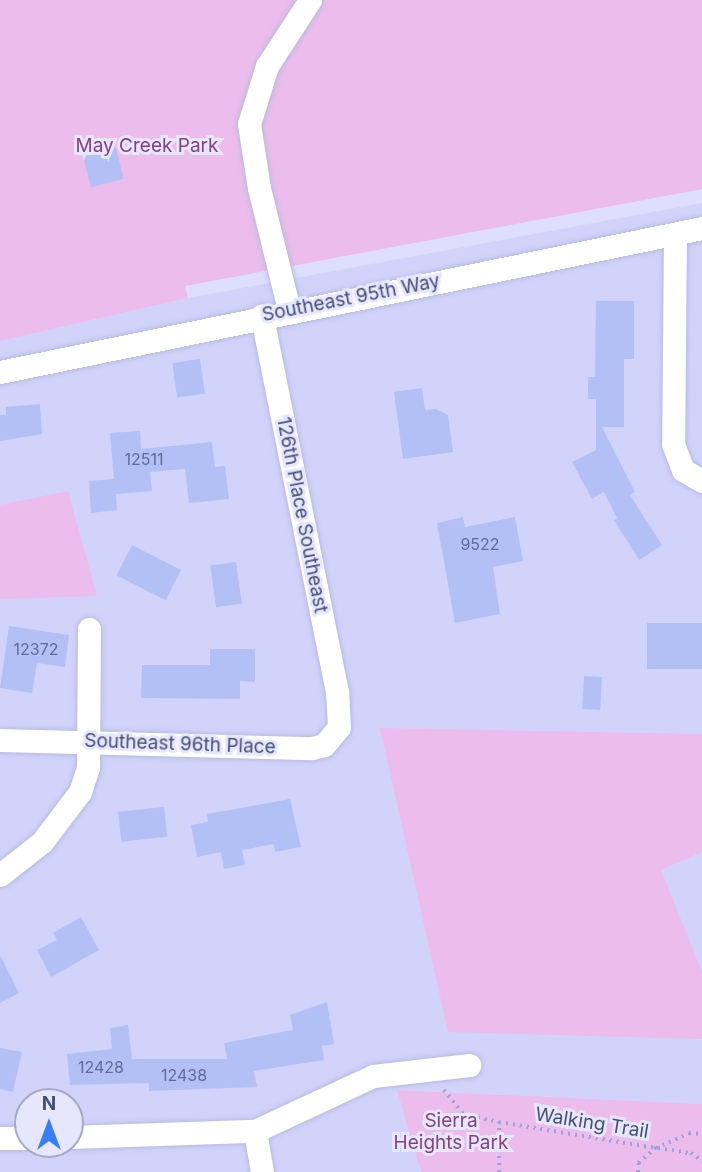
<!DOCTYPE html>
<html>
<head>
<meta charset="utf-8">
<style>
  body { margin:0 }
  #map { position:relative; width:702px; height:1172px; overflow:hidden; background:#dedefe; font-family:Inter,sans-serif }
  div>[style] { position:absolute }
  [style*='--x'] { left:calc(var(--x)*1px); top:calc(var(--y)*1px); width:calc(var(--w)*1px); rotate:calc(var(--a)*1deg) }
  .residential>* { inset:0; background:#d2d3fb }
  .green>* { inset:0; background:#ecbcec }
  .building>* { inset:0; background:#b3c0f6; transform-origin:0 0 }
  .path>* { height:3.5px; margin-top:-1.75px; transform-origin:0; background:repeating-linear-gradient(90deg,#97a5da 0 2px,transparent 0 7px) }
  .roads { filter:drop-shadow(0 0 2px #b6bce0) drop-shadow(0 0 2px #b6bce0) }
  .minor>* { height:23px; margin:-11.5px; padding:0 11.5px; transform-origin:11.5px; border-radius:11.5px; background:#fff }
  span { translate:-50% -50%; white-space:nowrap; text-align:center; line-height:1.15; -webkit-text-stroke:6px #e6e6ff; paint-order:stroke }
  .number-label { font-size:16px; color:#606c96 }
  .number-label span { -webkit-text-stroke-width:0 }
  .park-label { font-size:19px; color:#894081 }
  .street-label { font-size:19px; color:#445076 }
  .north { position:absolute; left:14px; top:1088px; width:70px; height:70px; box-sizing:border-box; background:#e6e6ff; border:2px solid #a5aac8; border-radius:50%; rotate:0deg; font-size:19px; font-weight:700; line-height:28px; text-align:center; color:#445076 }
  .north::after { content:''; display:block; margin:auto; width:24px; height:32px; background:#377ef4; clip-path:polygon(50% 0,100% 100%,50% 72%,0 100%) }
</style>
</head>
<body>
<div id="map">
  <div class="residential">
    <div style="clip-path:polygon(evenodd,702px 203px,702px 1104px,398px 1090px,421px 1172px,0 1172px,0 341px,188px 298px,702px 203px,28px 1102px,70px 1102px,70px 1144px,28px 1144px,28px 1102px)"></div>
  </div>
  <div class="green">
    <div style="clip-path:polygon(0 0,702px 0,702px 189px,185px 286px,188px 298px,0 341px)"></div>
    <div style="clip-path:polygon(68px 491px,97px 596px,0 599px,0 505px)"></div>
    <div style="clip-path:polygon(380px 728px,702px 734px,702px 852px,661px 870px,702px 972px,702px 1039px,448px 1032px)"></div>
    <div style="clip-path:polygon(397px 1090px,702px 1104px,702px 1172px,421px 1172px)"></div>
  </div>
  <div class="building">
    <div style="left:116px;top:148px;width:32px;height:34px;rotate:76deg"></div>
    <div style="clip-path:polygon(596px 301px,634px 301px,634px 359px,624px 359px,624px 427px,602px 427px,635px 492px,630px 495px,662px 545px,639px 560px,614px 520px,617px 518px,604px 492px,592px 499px,572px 462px,596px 450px,596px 399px,588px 399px,588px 377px,595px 377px)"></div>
    <div style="left:200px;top:359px;width:35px;height:28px;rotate:82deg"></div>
    <div style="clip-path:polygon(422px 388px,425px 410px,436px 409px,448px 415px,453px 452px,403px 459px,394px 392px)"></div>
    <div style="clip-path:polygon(40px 404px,42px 434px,0 441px,0 415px,6px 415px,6px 407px)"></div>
    <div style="clip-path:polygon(140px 431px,141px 449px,212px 442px,215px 467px,225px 466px,229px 499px,189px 503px,185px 469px,150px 472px,152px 491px,116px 494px,117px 510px,91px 513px,89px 481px,114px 479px,110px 433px)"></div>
    <div style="clip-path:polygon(463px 517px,465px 527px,515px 517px,523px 561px,493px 567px,500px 614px,455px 623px,437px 523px)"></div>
    <div style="left:132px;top:545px;width:55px;height:34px;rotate:27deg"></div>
    <div style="left:236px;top:562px;width:42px;height:26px;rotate:82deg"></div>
    <div style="left:647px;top:623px;width:55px;height:46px"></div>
    <div style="clip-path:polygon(9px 626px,69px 635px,65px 667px,37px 663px,32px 693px,0 688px)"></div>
    <div style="clip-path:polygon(210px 649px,255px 649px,255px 682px,240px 681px,240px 699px,141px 698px,142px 665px,210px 665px)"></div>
    <div style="left:584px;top:676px;width:18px;height:33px;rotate:3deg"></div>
    <div style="clip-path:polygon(290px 799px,301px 847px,275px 852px,274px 844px,242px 850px,245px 865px,224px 869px,221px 852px,197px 857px,191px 825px,208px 822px,207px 814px)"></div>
    <div style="left:164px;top:807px;width:30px;height:46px;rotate:84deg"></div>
    <div style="clip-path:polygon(81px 917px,99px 950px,51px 977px,37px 950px,57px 940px,53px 933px)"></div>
    <div style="clip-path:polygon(0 955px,19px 993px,0 1003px)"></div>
    <div style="clip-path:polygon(327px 1002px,334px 1044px,322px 1046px,324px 1060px,254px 1071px,257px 1087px,149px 1091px,149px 1083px,70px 1085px,67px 1054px,112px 1049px,110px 1028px,128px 1025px,132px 1059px,227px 1059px,224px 1043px,293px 1030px,290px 1015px)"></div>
    <div style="clip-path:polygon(0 1048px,22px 1052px,13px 1092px,0 1089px)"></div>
  </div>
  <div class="path">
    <div style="--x:444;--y:1090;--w:32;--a:51"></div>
    <div style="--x:464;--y:1115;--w:36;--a:11"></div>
    <div style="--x:656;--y:1148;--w:36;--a:-24"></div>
    <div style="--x:689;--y:1133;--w:13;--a:4"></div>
    <div style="--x:658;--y:1148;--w:33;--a:9"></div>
    <div style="--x:691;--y:1153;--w:14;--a:36"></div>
    <div style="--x:499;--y:1172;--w:50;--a:-90"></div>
    <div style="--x:499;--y:1122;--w:159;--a:9.4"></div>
    <div style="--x:656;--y:1148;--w:23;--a:139"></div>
    <div style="--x:639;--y:1163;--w:9;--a:96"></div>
  </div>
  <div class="roads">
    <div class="minor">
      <div style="--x:675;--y:234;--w:210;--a:90.5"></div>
      <div style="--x:673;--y:444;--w:28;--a:69"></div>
      <div style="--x:683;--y:470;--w:22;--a:30"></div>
      <div style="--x:289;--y:310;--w:126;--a:-103.8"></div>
      <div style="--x:259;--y:188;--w:65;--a:-98.9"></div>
      <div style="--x:249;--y:124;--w:61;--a:-72.8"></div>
      <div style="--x:267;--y:66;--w:79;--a:-56.9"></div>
      <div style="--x:0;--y:372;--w:717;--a:-11.59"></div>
      <div style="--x:0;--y:740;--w:312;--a:1.5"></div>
      <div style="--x:312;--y:748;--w:12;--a:-14"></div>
      <div style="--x:324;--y:745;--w:23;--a:-50"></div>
      <div style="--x:339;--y:727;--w:35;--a:-93"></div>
      <div style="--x:337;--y:692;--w:384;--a:-101.3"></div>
      <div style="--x:0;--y:875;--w:53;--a:-38.2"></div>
      <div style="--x:42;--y:842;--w:63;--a:-52.8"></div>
      <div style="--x:80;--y:792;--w:26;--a:-72"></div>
      <div style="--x:88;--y:767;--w:138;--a:-89.6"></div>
      <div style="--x:255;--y:1131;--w:42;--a:80.3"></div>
      <div style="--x:70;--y:1137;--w:185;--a:-1.9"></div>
      <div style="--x:255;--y:1131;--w:130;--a:-25"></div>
      <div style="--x:373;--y:1076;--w:97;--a:-6.5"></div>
      <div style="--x:0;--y:1138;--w:28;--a:0"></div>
    </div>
  </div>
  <div class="number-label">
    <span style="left:144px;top:459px">12511</span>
    <span style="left:480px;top:544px">9522</span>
    <span style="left:36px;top:649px">12372</span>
    <span style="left:101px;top:1067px">12428</span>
    <span style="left:184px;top:1075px">12438</span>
  </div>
  <div class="park-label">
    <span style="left:147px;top:146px">May Creek Park</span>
    <span style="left:451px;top:1132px">Sierra<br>Heights Park</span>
  </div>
  <div class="street-label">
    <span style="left:351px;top:298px;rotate:-11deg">Southeast 95th Way</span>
    <span style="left:302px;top:515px;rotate:79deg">126th Place Southeast</span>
    <span style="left:180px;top:744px;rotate:2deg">Southeast 96th Place</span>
    <span style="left:592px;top:1123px;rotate:9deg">Walking Trail</span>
  </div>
  <div class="north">N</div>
</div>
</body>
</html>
